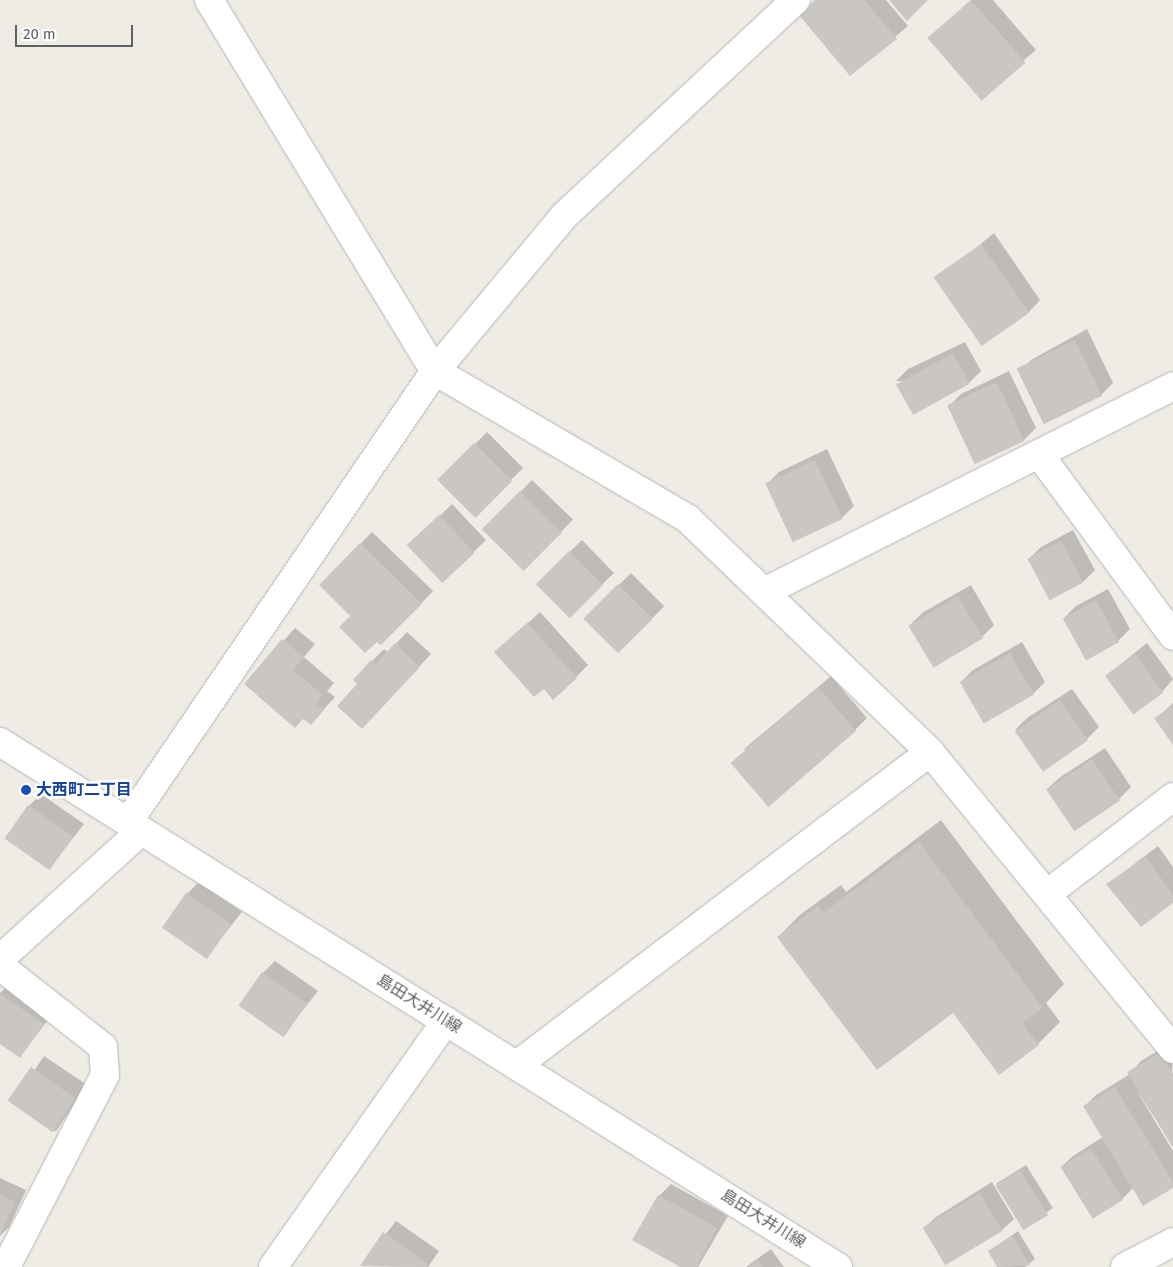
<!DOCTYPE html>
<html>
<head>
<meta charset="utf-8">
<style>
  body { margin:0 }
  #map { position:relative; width:1173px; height:1267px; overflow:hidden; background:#efece5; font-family:"Fira Sans","Noto Sans JP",sans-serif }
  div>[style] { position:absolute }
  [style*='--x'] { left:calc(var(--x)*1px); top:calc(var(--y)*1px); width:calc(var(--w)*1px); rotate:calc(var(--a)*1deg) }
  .shadow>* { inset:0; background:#0003; transform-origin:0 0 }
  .building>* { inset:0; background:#cac7c3; transform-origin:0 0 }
  .roads { filter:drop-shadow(0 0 1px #b3b7ba) drop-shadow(0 0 1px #b3b7ba) }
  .street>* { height:28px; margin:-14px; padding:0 14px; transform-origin:14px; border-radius:14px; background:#fff }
  .secondary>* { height:28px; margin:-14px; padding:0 14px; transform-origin:14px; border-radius:14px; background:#fff }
  .dots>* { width:14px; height:14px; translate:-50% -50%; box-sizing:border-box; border:2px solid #fff; border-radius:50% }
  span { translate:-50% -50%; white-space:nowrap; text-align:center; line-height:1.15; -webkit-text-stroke:5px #fff; paint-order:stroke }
  .transit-label { font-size:16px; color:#164399; font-weight:700 }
  .left { translate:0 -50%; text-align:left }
  .street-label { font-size:16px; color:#5d6266 }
  .scale { position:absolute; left:15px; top:25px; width:118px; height:22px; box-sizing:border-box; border:2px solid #5d6266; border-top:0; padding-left:6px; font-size:15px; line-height:18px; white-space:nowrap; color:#5d6266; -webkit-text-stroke:4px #fff; paint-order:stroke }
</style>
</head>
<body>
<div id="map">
  <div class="shadow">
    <div style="clip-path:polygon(816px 0,886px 0,908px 26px,850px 74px)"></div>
    <div style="clip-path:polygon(971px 0,993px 0,1036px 50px,979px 98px,941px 28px)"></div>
    <div style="clip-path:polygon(994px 233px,1040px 300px,1029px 312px,980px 343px,937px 280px)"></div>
    <div style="clip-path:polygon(1087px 329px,1113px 383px,1101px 395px,1019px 372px,1031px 360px)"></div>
    <div style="clip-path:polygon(965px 342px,981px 371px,969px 383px,896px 381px,908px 369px)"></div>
    <div style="clip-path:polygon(1009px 371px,1036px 428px,1024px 440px,949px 406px,961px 394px)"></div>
    <div style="left:487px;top:432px;width:51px;height:68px;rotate:45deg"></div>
    <div style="clip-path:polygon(827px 449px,854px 506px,842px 518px,767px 484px,779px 472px)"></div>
    <div style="left:532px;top:480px;width:57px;height:69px;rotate:44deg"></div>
    <div style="clip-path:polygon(452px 504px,486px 540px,443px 582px,421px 534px)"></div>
    <div style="clip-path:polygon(1073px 530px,1095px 570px,1083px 582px,1050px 599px,1029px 559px,1041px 547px)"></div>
    <div style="left:372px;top:532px;width:85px;height:74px;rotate:44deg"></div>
    <div style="left:582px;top:540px;width:46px;height:63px;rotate:46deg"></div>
    <div style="left:631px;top:573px;width:47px;height:65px;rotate:45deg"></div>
    <div style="clip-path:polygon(971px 585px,994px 625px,982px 637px,910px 625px,922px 613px)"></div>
    <div style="clip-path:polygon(1108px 589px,1130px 629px,1118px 641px,1064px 618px,1076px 606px)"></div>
    <div style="clip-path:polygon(540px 612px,588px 665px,576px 677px,508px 641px)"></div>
    <div style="clip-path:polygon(295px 628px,315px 644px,304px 657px,334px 683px,327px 691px,335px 697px,311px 723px,245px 684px)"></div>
    <div style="clip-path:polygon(407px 632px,431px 654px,374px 715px,359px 684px,372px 661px,384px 649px,388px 652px)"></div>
    <div style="clip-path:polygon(1022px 642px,1045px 682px,1033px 694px,961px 682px,973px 670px)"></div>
    <div style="clip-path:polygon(1147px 643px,1173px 679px,1162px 692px,1106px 676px)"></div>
    <div style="clip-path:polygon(831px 676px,867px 718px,855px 730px,743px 750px)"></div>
    <div style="clip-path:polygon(1072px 689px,1099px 727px,1087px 739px,1015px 730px,1027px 718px)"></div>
    <div style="clip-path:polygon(1173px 703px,1173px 743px,1156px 719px)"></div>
    <div style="clip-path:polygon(1105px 748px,1131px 787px,1119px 799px,1047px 789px,1059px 778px)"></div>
    <div style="clip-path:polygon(41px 794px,84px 824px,49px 869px,29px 806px)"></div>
    <div style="clip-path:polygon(941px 820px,1064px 984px,1046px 1003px,1060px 1022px,1038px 1044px,778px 937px,801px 914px,841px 885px,846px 892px)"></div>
    <div style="clip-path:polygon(1158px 846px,1173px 867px,1173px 902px,1108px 884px)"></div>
    <div style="clip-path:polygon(199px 882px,242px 912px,207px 956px,187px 894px)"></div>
    <div style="clip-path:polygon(275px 961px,318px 991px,283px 1035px,263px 973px)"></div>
    <div style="clip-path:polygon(12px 982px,55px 1011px,20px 1056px,0 1042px,0 993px)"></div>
    <div style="clip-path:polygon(1172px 1042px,1173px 1145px,1135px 1088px,1173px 1151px,1173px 1187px,1133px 1188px,1122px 1199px,1061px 1167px,1073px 1156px,1103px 1137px,1084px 1107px,1096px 1095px,1130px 1074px,1141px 1061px)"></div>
    <div style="left:44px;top:1056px;width:52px;height:56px;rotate:34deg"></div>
    <div style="left:1026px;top:1165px;width:51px;height:35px;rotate:58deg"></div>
    <div style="clip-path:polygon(0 1178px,26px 1190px,9px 1227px,0 1236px)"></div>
    <div style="clip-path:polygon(992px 1182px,1014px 1219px,1002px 1230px,924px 1228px,936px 1217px)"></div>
    <div style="clip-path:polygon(671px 1184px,728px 1216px,698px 1267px,683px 1267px,659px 1196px)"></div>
    <div style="clip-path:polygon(396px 1221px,439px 1251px,428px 1267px,361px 1266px)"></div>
    <div style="clip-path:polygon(1018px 1231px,1035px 1259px,1025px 1267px,998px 1267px,989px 1251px)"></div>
    <div style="clip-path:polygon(771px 1249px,784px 1267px,746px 1267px)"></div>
  </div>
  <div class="building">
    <div style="clip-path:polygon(815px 0,864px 0,897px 39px,850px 76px,799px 15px)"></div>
    <div style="clip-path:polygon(889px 0,928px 0,907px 21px)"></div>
    <div style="left:971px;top:0;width:83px;height:58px;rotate:49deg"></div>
    <div style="left:981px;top:244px;width:84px;height:58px;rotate:55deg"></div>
    <div style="left:1075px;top:340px;width:62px;height:65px;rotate:64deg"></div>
    <div style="left:953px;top:353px;width:35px;height:65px;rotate:61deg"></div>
    <div style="left:997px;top:382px;width:65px;height:55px;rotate:65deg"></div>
    <div style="left:474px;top:443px;width:54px;height:52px;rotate:45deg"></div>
    <div style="left:815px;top:460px;width:65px;height:55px;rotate:65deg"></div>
    <div style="left:520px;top:491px;width:59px;height:54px;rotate:45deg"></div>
    <div style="left:439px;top:515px;width:52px;height:44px;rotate:47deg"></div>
    <div style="left:1061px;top:541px;width:47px;height:38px;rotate:62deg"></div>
    <div style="clip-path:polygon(360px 543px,422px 604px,380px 645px,377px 642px,365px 653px,339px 627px,350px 616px,319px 585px)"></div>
    <div style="left:569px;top:551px;width:48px;height:47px;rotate:45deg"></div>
    <div style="left:618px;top:584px;width:49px;height:49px;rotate:45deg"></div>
    <div style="left:958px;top:596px;width:49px;height:58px;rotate:59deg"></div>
    <div style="left:1096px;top:600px;width:48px;height:38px;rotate:61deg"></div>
    <div style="clip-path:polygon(527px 623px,577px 678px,553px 700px,544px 689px,534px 697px,494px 652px)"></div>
    <div style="clip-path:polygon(282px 639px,304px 657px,293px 670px,323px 695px,316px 704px,324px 710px,311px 725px,303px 719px,295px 728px,244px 684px)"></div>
    <div style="clip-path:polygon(395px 643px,420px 667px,362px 729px,337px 706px,357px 684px,353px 680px,371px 660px,376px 664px)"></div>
    <div style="left:1010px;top:653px;width:48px;height:58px;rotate:60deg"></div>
    <div style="left:1135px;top:654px;width:48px;height:37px;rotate:54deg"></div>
    <div style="left:818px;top:687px;width:58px;height:116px;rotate:49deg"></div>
    <div style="left:1060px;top:700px;width:49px;height:55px;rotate:55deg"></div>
    <div style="clip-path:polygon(1173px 706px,1173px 745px,1154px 718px)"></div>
    <div style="left:1092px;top:759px;width:50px;height:55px;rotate:56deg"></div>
    <div style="left:28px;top:805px;width:55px;height:41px;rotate:35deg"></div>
    <div style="clip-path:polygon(919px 842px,1043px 1008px,1022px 1023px,1039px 1045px,999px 1075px,953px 1013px,877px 1070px,777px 937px,818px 906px,823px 913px)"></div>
    <div style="clip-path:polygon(1146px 857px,1173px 895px,1173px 903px,1141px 927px,1106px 884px)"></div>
    <div style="left:186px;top:893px;width:55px;height:42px;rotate:35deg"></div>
    <div style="left:262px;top:972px;width:55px;height:41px;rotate:35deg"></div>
    <div style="clip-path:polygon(0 994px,44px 1024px,20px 1058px,0 1044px)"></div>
    <div style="clip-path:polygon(1160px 1053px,1173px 1074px,1173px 1148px,1127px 1072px)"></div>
    <div style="left:31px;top:1067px;width:55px;height:41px;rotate:35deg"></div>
    <div style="clip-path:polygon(1115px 1087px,1173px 1182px,1173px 1188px,1143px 1206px,1083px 1106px)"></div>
    <div style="left:1091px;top:1148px;width:61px;height:36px;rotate:58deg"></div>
    <div style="left:1020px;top:1170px;width:53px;height:29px;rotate:58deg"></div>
    <div style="left:980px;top:1193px;width:44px;height:67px;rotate:59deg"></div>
    <div style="clip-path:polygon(0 1195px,15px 1202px,0 1235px)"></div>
    <div style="clip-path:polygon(658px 1195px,717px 1228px,696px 1267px,680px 1267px,632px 1240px)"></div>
    <div style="clip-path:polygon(383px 1232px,428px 1264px,426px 1267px,360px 1266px)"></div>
    <div style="clip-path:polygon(1012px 1236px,1030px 1265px,997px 1267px,988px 1251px)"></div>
    <div style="clip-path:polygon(758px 1260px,763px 1267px,749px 1267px)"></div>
  </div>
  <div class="roads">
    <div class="street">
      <div style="--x:209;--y:0;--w:434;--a:58.7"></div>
      <div style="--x:435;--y:371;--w:293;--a:30.3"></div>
      <div style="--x:688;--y:519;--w:336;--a:43.9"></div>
      <div style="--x:930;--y:752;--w:384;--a:50.7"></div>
      <div style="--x:1039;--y:454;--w:226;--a:53.6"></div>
      <div style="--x:764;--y:592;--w:458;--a:-26.7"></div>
      <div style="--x:128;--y:822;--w:546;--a:-55.76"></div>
      <div style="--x:435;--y:371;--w:202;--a:-50.2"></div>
      <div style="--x:564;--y:216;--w:317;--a:-43"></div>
      <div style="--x:1047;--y:894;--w:159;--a:-37.6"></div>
      <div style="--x:0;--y:959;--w:190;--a:-42.2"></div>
      <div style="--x:0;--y:966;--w:131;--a:38.2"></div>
      <div style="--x:103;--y:1047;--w:28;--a:86"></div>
      <div style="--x:105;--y:1075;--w:216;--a:117.3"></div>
      <div style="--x:517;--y:1065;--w:518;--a:-37.16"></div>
      <div style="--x:273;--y:1267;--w:301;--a:-54.9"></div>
    </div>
    <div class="secondary">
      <div style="--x:0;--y:742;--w:989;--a:32.07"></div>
      <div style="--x:1125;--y:1267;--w:54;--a:-27.5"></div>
    </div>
  </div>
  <div class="dots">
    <div style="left:26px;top:790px;background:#1a4fb4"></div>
  </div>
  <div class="transit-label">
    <span class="left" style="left:36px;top:790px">大西町二丁目</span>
  </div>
  <div class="street-label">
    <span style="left:419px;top:1004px;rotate:32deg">島田大井川線</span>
    <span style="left:763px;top:1219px;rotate:32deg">島田大井川線</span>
  </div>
  <div class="scale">20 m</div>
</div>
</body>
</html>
